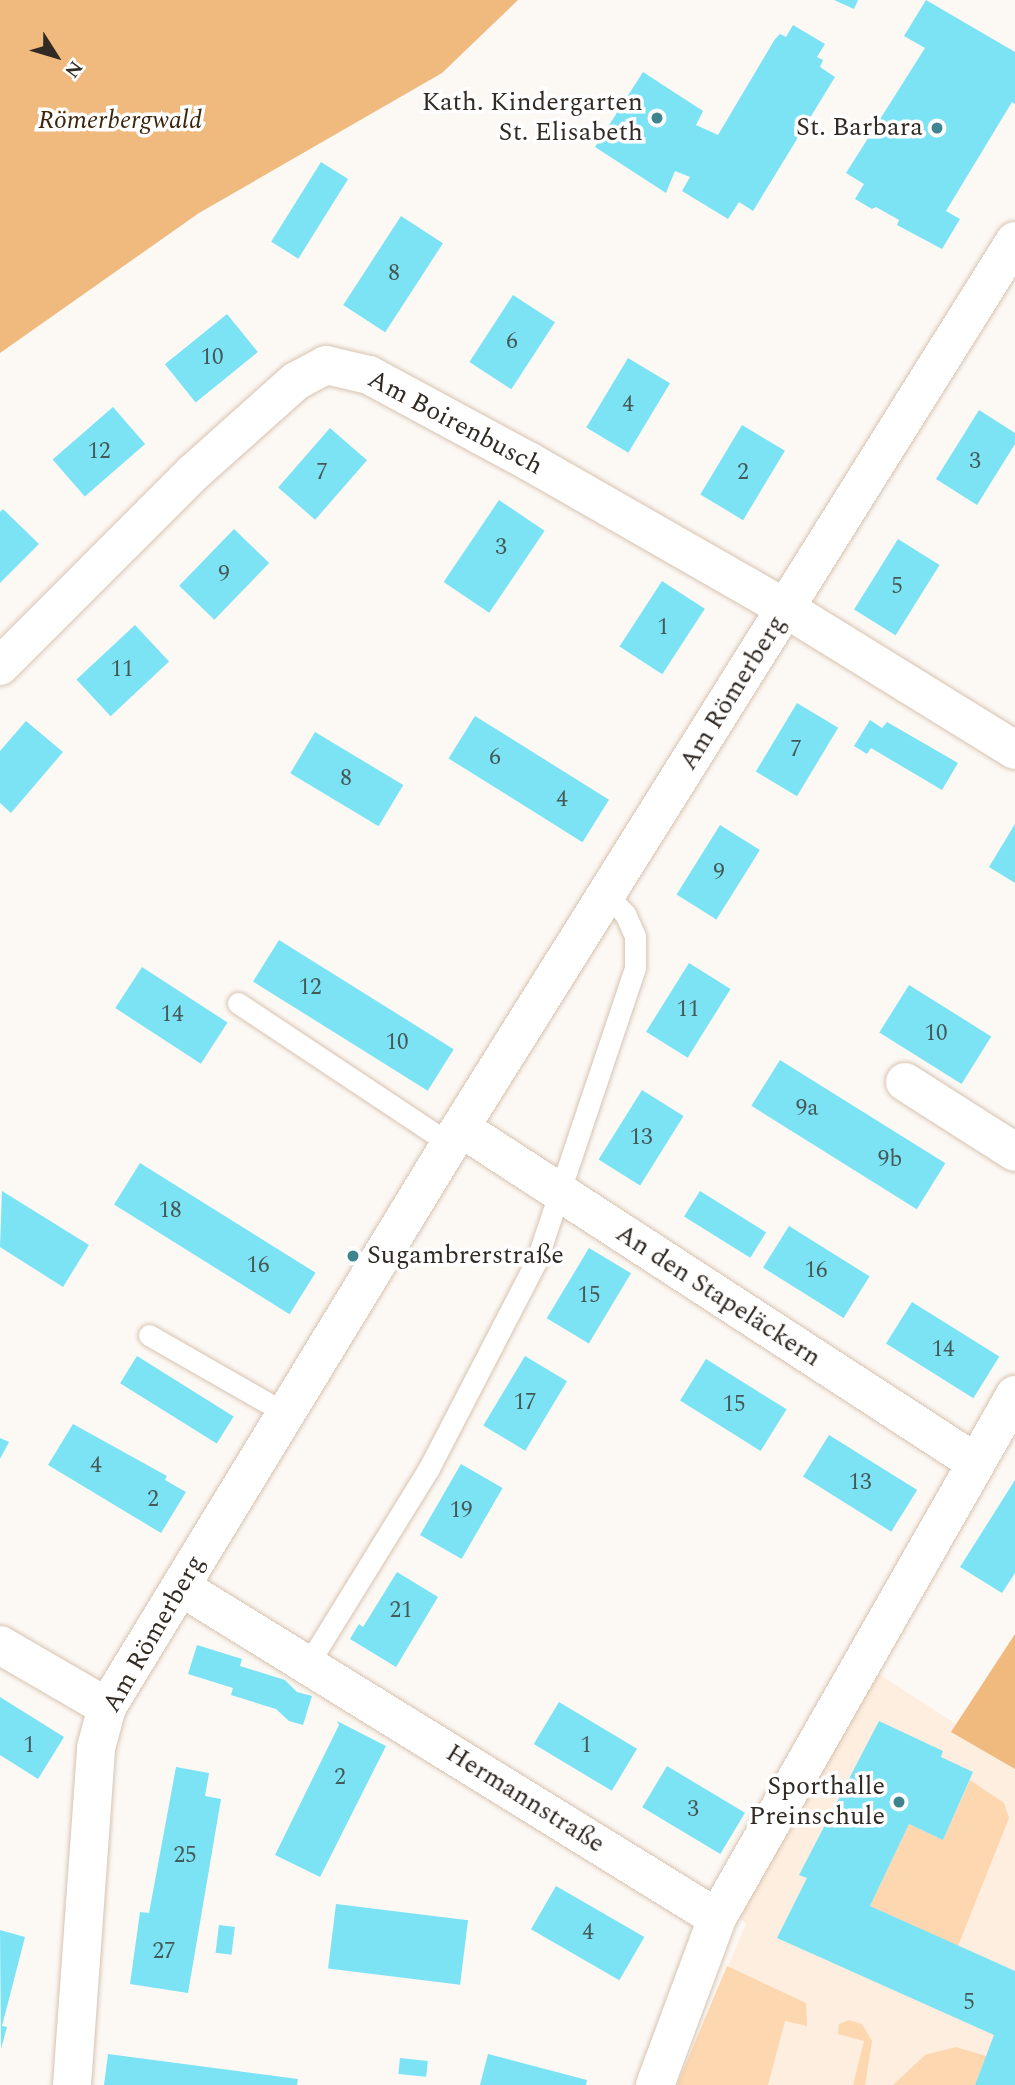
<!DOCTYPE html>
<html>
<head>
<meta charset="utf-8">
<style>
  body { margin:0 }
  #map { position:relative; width:1015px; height:2085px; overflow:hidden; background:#fcf8f4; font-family:Spectral,serif }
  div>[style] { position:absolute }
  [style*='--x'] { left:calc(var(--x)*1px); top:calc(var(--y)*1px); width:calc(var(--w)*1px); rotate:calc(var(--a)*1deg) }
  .built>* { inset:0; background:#fdeedf }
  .green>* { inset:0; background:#fdd7b0 }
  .forest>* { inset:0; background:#f0b97e }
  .building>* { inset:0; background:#7ce3f5; transform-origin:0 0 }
  .roads { filter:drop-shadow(0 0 2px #d6c3b0) drop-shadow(0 0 2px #d6c3b0) }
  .lane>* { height:21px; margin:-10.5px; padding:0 10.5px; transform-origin:10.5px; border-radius:10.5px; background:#fff }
  .street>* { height:38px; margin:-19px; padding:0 19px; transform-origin:19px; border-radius:19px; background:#fff }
  .dots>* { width:19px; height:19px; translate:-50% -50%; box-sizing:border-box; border:4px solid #fff; border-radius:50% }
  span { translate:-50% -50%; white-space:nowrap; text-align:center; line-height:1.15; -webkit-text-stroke:7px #fff; paint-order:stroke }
  .number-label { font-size:23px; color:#445958 }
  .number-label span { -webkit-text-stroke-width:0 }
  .poi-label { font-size:26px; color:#322b24 }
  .right { translate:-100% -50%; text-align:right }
  .left { translate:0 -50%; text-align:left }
  .park-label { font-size:26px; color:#3d270c; font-style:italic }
  .street-label { font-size:26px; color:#322b24 }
  .north { position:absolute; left:21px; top:21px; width:70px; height:70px; -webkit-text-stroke:5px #fff; paint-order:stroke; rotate:127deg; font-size:19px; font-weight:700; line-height:28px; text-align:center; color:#322b24 }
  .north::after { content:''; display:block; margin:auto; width:24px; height:32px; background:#322b24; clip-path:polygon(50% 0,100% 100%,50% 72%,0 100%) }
</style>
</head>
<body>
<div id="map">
  <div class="built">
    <div style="clip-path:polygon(874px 1671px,1015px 1762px,1015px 2085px,677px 2085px,746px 1924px,733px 1908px)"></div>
  </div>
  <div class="green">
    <div style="clip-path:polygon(970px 1780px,1004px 1803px,1009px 1818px,958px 1946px,870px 1906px,909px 1824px,943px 1840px)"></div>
    <div style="clip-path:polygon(727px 1966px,806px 2003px,807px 2026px,785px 2021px,768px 2085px,677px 2085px)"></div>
    <div style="clip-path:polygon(849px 2020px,862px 2024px,872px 2041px,865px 2085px,853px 2085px,864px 2041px,838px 2034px,839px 2024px)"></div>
    <div style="clip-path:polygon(956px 2047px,986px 2056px,975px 2085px,893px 2085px,925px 2055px)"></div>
  </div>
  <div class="forest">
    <div style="clip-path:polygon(0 0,518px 0,442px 73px,199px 213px,0 353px)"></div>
    <div style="clip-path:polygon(1015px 1634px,1015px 1769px,951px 1732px)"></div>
  </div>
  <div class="building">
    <div style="clip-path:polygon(834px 0,858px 0,854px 9px)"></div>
    <div style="clip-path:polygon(926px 0,1015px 52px,1015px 104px,1012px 102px,946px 211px,960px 219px,942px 249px,897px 225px,899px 220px,876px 207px,872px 209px,855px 199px,864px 184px,846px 173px,925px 48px,904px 36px)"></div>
    <div style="clip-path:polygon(793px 25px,825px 44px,817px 57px,823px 60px,820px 67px,835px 77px,753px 211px,739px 202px,728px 219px,682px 191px,690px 177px,675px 171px,666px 193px,595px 147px,643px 72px,703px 111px,696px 125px,718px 135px,775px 39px,780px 34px,786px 37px)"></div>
    <div style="left:321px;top:162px;width:32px;height:94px;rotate:32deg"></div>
    <div style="left:401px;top:216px;width:50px;height:106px;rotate:33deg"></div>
    <div style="left:513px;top:295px;width:50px;height:80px;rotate:33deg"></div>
    <div style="left:227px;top:314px;width:49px;height:80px;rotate:51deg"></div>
    <div style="left:628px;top:358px;width:49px;height:81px;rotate:31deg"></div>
    <div style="left:113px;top:407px;width:49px;height:80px;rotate:49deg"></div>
    <div style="clip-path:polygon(979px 410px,1015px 433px,1015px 444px,977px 505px,936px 479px)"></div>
    <div style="left:742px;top:425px;width:50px;height:81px;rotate:31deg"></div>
    <div style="left:330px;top:428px;width:49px;height:79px;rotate:41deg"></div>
    <div style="left:499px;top:500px;width:55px;height:99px;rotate:34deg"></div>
    <div style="clip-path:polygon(3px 509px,39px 544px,0 583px,0 512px)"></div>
    <div style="left:234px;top:529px;width:49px;height:79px;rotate:44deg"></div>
    <div style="left:898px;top:539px;width:49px;height:83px;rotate:32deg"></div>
    <div style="left:662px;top:581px;width:51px;height:78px;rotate:33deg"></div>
    <div style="left:135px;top:625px;width:50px;height:80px;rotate:47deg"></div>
    <div style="left:797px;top:703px;width:48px;height:80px;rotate:31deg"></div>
    <div style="left:475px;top:716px;width:158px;height:50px;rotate:32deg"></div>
    <div style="clip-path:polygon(870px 720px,882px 728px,887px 722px,958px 763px,942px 790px,871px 748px,867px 754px,854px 746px)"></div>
    <div style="clip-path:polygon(26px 721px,63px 752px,11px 813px,0 803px,0 751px)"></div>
    <div style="left:315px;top:732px;width:103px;height:48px;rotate:31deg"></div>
    <div style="clip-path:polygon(1015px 824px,1015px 883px,989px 867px)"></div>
    <div style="left:720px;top:825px;width:47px;height:82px;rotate:32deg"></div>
    <div style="left:279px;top:940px;width:206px;height:49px;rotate:32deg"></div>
    <div style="left:689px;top:963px;width:49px;height:81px;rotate:32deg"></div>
    <div style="left:142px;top:967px;width:102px;height:49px;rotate:33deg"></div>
    <div style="left:909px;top:985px;width:97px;height:56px;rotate:32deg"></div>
    <div style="left:780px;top:1060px;width:195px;height:54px;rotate:32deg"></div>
    <div style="left:642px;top:1090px;width:49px;height:82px;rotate:32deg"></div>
    <div style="left:140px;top:1163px;width:207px;height:49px;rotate:32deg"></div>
    <div style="clip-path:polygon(2px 1191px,89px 1245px,63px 1287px,0 1247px)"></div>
    <div style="left:700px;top:1191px;width:78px;height:30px;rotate:32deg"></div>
    <div style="left:789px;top:1226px;width:95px;height:49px;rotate:32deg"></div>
    <div style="left:589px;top:1248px;width:49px;height:82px;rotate:31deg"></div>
    <div style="left:912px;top:1302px;width:103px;height:49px;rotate:32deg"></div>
    <div style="left:137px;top:1356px;width:114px;height:32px;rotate:32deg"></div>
    <div style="left:525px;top:1356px;width:49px;height:81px;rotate:31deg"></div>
    <div style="left:706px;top:1359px;width:95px;height:49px;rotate:32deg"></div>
    <div style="clip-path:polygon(73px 1424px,167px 1476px,165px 1480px,186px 1492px,161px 1533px,48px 1465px)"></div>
    <div style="left:829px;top:1435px;width:104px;height:49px;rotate:32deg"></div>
    <div style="clip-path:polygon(0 1438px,9px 1442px,0 1459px)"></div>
    <div style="left:461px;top:1464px;width:48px;height:82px;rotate:30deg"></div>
    <div style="clip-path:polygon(1015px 1480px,1015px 1573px,1002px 1593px,960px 1567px)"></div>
    <div style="clip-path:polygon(397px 1572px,438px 1597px,396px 1667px,350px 1639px,359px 1624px,363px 1627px)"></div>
    <div style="clip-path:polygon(197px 1645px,242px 1659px,240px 1666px,285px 1680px,297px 1692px,312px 1696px,303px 1725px,289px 1721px,276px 1709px,231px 1695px,233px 1688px,188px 1674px)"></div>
    <div style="clip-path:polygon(0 1697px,64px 1737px,38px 1779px,0 1755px)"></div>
    <div style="left:559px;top:1702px;width:91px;height:49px;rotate:31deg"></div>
    <div style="clip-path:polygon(337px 1721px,386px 1746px,320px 1877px,275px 1855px,339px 1725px)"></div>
    <div style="clip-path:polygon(879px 1721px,943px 1751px,941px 1757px,973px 1772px,943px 1840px,909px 1824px,870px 1906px,1015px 1971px,1015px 2085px,975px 2085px,994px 2035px,777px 1938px,807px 1878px,799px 1875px)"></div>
    <div style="left:667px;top:1766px;width:91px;height:48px;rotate:31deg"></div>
    <div style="clip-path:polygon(176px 1767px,209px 1773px,205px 1796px,221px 1799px,188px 1993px,130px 1984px,140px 1912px,149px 1913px)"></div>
    <div style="left:556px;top:1886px;width:102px;height:50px;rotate:30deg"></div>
    <div style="left:336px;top:1904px;width:133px;height:65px;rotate:7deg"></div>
    <div style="left:219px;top:1925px;width:16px;height:28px;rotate:7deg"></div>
    <div style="clip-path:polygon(0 1930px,25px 1937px,2px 2026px,7px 2027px,1px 2049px)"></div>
    <div style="clip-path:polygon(108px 2054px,298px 2079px,297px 2085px,104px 2085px)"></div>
    <div style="clip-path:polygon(488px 2054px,587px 2080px,586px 2085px,480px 2085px)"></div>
    <div style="left:400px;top:2058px;width:28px;height:16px;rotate:6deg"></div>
  </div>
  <div class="roads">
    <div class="lane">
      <div style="--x:238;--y:1003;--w:255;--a:33.6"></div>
      <div style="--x:149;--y:1335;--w:157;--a:29.8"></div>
      <div style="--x:308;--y:1664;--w:230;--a:-58.3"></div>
      <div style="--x:429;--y:1468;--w:232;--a:-62.6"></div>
      <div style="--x:536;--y:1262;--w:311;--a:-71.4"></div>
      <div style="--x:635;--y:967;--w:31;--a:-90"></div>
      <div style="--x:635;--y:936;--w:24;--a:-114"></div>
      <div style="--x:625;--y:914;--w:25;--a:-133"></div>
    </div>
    <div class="street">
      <div style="--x:0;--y:666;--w:273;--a:-45"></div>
      <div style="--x:193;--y:473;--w:138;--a:-41.8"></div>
      <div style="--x:296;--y:381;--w:34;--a:-28"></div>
      <div style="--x:326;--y:365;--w:44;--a:13.1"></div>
      <div style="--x:369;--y:375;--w:183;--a:28.4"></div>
      <div style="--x:530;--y:462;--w:294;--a:29.8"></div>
      <div style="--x:785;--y:608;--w:270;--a:31.7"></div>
      <div style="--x:905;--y:1082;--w:130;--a:32.5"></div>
      <div style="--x:461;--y:1128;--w:614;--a:33.04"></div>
      <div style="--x:181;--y:1587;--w:630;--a:31.7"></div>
      <div style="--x:0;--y:1645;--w:124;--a:30.1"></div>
      <div style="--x:72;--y:2085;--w:338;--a:-85.9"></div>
      <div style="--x:96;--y:1748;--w:42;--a:-75"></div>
      <div style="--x:107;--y:1707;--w:659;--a:-58.65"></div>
      <div style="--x:450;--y:1144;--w:1065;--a:-57.97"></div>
      <div style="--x:655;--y:2085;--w:178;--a:-69.6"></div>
      <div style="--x:717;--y:1918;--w:602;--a:-60.33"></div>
    </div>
  </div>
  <div class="dots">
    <div style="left:657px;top:118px;background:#3e848f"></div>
    <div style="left:937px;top:128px;background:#3e848f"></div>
    <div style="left:353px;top:1256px;background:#3e848f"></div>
    <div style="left:899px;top:1802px;background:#3e848f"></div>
  </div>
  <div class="number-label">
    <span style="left:394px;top:274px">8</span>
    <span style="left:512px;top:342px">6</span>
    <span style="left:212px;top:358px">10</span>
    <span style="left:628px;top:405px">4</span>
    <span style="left:99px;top:452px">12</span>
    <span style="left:975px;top:462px">3</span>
    <span style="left:322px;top:473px">7</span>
    <span style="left:743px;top:473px">2</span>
    <span style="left:501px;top:548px">3</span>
    <span style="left:224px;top:575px">9</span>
    <span style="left:897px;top:587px">5</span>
    <span style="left:663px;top:628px">1</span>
    <span style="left:122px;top:670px">11</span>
    <span style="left:796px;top:750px">7</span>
    <span style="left:495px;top:758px">6</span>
    <span style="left:346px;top:779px">8</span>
    <span style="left:562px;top:800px">4</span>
    <span style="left:719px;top:873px">9</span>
    <span style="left:310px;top:988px">12</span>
    <span style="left:688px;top:1010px">11</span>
    <span style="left:172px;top:1015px">14</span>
    <span style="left:936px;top:1034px">10</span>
    <span style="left:397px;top:1043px">10</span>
    <span style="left:807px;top:1109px">9a</span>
    <span style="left:641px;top:1138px">13</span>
    <span style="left:890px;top:1160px">9b</span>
    <span style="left:170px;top:1211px">18</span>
    <span style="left:258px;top:1266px">16</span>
    <span style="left:816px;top:1271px">16</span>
    <span style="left:589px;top:1296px">15</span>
    <span style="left:943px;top:1350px">14</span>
    <span style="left:525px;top:1403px">17</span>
    <span style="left:734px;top:1405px">15</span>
    <span style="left:96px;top:1466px">4</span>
    <span style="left:860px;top:1483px">13</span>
    <span style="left:153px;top:1500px">2</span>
    <span style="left:461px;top:1511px">19</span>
    <span style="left:401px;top:1611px">21</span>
    <span style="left:29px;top:1746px">1</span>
    <span style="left:586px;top:1746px">1</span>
    <span style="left:340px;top:1778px">2</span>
    <span style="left:693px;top:1810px">3</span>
    <span style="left:185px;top:1856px">25</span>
    <span style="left:588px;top:1933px">4</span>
    <span style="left:164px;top:1952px">27</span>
    <span style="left:969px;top:2003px">5</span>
  </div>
  <div class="poi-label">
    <span class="right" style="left:643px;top:118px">Kath. Kindergarten<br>St. Elisabeth</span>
    <span class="right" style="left:923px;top:128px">St. Barbara</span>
    <span class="left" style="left:367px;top:1256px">Sugambrerstraße</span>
    <span class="right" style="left:885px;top:1802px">Sporthalle<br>Preinschule</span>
  </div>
  <div class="park-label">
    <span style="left:120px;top:121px">Römerbergwald</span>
  </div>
  <div class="street-label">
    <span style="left:455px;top:423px;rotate:28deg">Am Boirenbusch</span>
    <span style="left:733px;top:693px;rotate:-58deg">Am Römerberg</span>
    <span style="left:718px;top:1296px;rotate:33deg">An den Stapeläckern</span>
    <span style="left:154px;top:1634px;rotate:-60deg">Am Römerberg</span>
    <span style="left:525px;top:1799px;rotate:32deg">Hermannstraße</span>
  </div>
  <div class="north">N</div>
</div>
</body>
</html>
